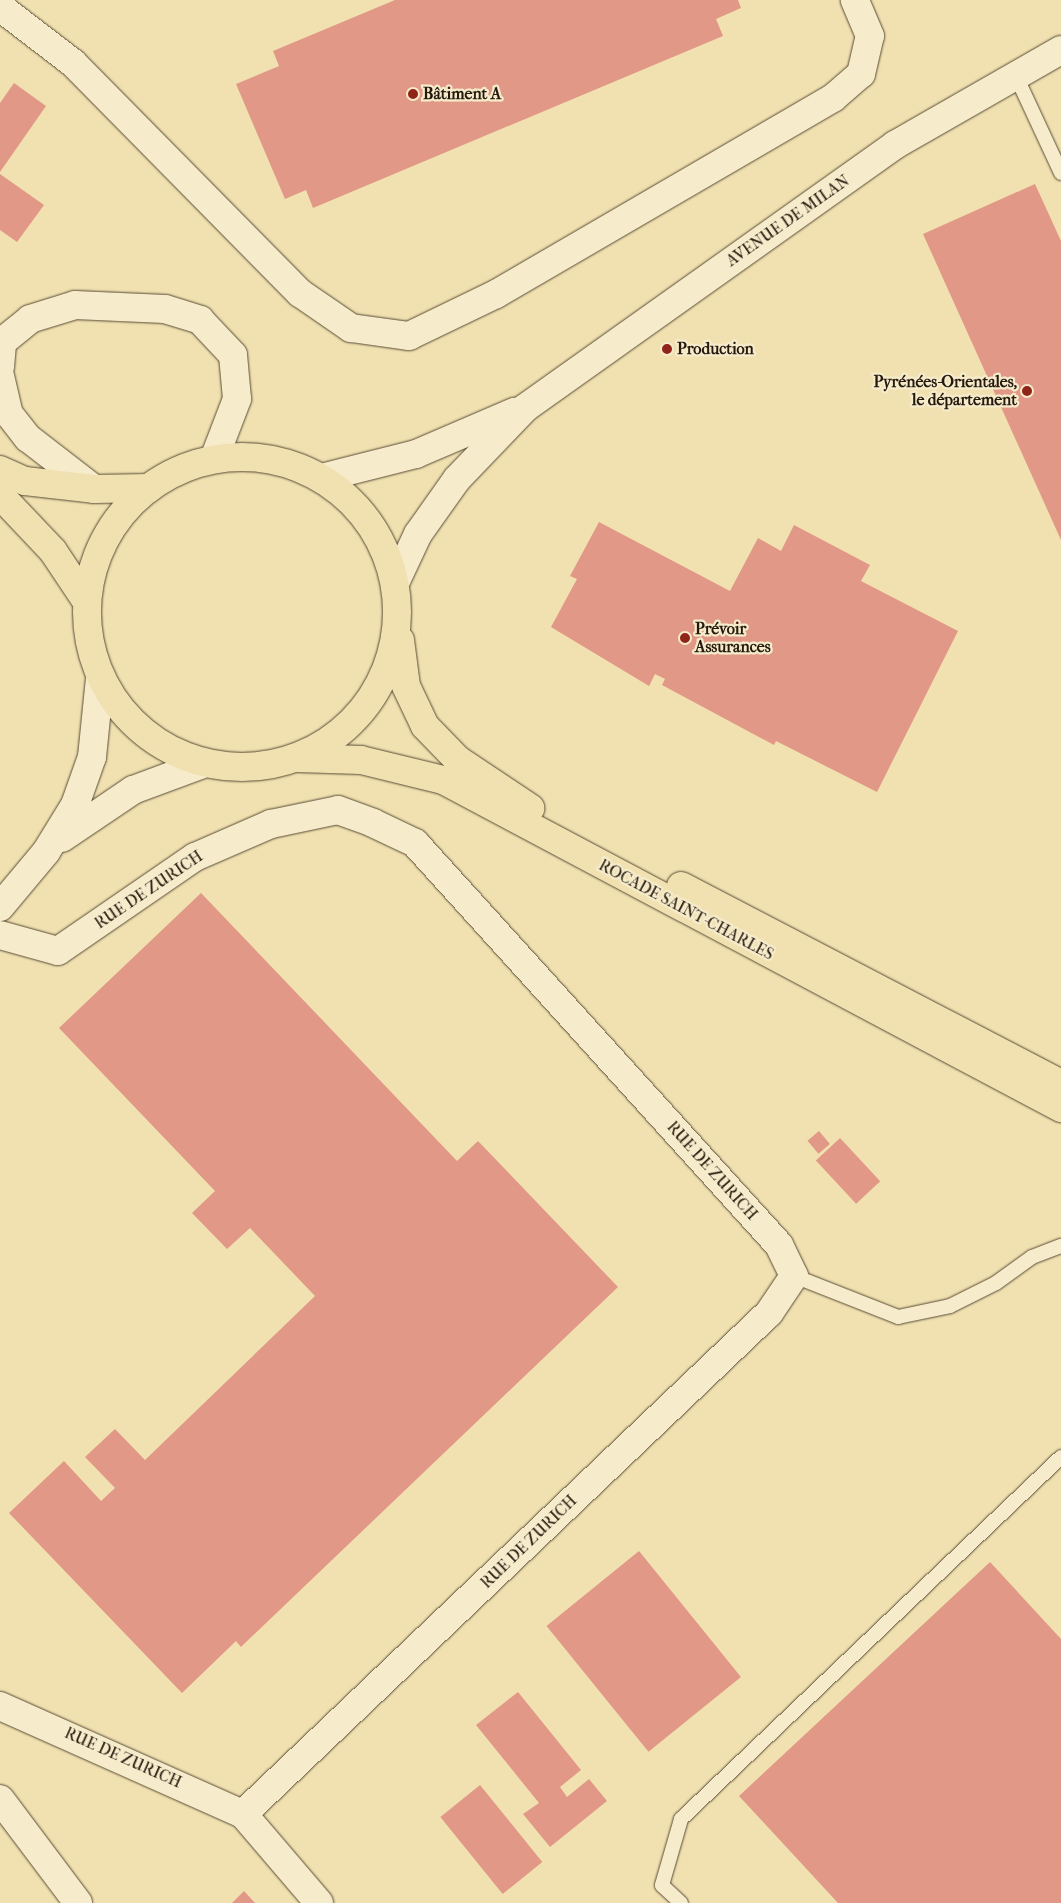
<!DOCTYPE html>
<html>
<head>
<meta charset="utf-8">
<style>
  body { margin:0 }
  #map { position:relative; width:1061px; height:1903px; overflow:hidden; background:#f1e1b0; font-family:"IM FELL French Canon",serif }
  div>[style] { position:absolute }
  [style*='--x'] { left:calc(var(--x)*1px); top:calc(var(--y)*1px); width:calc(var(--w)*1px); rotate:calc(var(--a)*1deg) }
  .building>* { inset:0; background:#e19886; transform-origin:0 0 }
  .roads { filter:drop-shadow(0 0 1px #584b36) drop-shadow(0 0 1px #584b36) }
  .lane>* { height:14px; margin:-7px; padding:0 7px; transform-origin:7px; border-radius:7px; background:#f6eccc }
  .street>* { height:28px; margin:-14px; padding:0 14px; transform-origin:14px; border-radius:14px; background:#f6eccc }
  .primary>* { height:28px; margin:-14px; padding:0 14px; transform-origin:14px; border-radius:14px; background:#f1e1b0 }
  .primary>.ring { margin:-14px; padding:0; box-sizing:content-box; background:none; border:28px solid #f1e1b0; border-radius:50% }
  .dots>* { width:14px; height:14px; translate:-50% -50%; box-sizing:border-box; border:2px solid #f6eccc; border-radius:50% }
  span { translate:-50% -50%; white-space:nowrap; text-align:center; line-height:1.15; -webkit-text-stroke:4.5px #f6eccc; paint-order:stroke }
  .poi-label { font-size:16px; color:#25190d; font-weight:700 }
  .left { translate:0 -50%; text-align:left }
  .right { translate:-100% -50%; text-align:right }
  .street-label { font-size:16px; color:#25190d }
</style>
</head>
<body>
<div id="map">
  <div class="building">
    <div style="clip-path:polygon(395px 0,738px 0,741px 8px,716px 19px,723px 36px,313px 208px,306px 190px,285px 199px,236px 84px,279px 66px,273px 51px)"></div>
    <div style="clip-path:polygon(14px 83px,46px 106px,0 172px,0 103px)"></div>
    <div style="clip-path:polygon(0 174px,44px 205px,17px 242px,0 230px)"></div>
    <div style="clip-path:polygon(1035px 184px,1061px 241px,1061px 540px,923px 234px)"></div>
    <div style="clip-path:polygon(599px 522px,730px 591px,758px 538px,781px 551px,794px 525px,870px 565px,861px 581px,958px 631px,877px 792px,776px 741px,774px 745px,662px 685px,665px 679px,655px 674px,649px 686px,551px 627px,577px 579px,570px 576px)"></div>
    <div style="clip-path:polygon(201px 893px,457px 1161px,478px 1141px,618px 1287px,245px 1643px,241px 1647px,236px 1641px,182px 1693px,9px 1513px,64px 1461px,101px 1501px,115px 1488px,85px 1457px,115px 1429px,145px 1460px,315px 1296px,250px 1228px,227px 1249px,192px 1213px,215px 1191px,59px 1028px)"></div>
    <div style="left:819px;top:1131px;width:17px;height:15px;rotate:50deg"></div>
    <div style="left:840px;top:1138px;width:59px;height:33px;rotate:47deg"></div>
    <div style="left:639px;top:1551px;width:162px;height:119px;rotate:51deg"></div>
    <div style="clip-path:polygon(990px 1562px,1061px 1639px,1061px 1903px,838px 1903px,739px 1796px)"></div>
    <div style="clip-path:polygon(518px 1692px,581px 1770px,560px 1787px,567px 1797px,589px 1779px,607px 1801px,550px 1847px,523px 1814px,539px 1803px,476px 1725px)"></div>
    <div style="left:480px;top:1785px;width:99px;height:51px;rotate:51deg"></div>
    <div style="clip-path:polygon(244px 1891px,255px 1903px,232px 1903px)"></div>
  </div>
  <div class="roads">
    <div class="lane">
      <div style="--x:1016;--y:76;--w:107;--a:65.1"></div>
      <div style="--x:794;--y:1276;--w:112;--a:21.5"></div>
      <div style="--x:898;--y:1317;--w:53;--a:-11.9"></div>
      <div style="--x:950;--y:1306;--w:51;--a:-26.6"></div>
      <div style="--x:996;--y:1283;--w:44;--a:-35.8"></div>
      <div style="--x:1032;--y:1257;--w:31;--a:-21"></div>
      <div style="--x:681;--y:1903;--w:26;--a:-137"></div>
      <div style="--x:662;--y:1885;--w:69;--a:-73.9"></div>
      <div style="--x:681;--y:1819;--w:525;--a:-43.61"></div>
    </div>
    <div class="street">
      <div style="--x:0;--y:7;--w:92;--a:37.5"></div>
      <div style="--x:73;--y:63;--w:323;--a:45.4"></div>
      <div style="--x:300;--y:293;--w:62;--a:34.5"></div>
      <div style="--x:351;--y:328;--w:59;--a:7.9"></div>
      <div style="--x:409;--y:336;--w:97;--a:-25.8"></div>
      <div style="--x:496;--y:294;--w:390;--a:-30.2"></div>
      <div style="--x:833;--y:98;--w:37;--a:-41"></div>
      <div style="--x:861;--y:74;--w:39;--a:-77"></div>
      <div style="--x:870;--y:36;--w:39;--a:-113"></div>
      <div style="--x:0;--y:367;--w:25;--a:-85"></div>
      <div style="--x:2;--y:342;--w:36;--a:-39"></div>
      <div style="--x:30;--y:319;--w:47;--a:-17.3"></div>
      <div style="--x:75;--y:305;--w:90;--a:2.5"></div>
      <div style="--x:165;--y:309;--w:37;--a:17"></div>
      <div style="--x:200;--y:320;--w:48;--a:46.7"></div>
      <div style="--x:233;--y:355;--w:44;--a:84.8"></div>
      <div style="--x:237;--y:399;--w:64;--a:111"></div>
      <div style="--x:0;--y:376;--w:39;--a:77"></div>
      <div style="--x:9;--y:414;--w:31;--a:52"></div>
      <div style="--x:28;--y:438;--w:83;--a:37.7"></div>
      <div style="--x:321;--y:478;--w:98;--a:-14.2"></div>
      <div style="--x:416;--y:454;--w:107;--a:-23.2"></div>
      <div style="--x:395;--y:583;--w:54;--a:-64.9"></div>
      <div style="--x:418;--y:534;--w:67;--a:-54.7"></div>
      <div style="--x:457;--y:479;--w:98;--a:-46.2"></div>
      <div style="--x:525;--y:408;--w:454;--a:-35.4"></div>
      <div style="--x:895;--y:145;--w:191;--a:-29.8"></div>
      <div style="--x:62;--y:838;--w:86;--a:-34.1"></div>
      <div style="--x:133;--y:790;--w:75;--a:-20.4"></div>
      <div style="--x:0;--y:907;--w:72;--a:-50.1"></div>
      <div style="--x:46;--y:852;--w:55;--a:-58.3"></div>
      <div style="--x:75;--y:805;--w:51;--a:-70.5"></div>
      <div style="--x:92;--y:757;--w:79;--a:-84.2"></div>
      <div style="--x:0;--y:935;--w:60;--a:15.4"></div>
      <div style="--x:58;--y:951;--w:166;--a:-34.5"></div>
      <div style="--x:195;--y:857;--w:83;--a:-23.5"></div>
      <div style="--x:271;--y:824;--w:68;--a:-11.8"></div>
      <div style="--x:338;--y:810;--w:37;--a:20"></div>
      <div style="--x:373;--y:823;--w:47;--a:25.5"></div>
      <div style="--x:415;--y:843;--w:542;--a:47.84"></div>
      <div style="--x:779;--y:1245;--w:34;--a:64"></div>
      <div style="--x:794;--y:1276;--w:45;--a:124"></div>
      <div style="--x:769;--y:1313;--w:726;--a:136.39"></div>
      <div style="--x:0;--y:1706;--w:266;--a:24"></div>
      <div style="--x:243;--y:1814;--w:117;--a:49.5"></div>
      <div style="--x:0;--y:1799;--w:130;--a:53.1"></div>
    </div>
    <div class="primary">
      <div class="ring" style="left:87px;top:457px;width:282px;height:282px"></div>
      <div style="--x:0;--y:470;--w:27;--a:24"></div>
      <div style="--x:25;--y:481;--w:69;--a:6.6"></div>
      <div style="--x:94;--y:489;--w:55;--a:-1"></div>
      <div style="--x:0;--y:495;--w:77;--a:46.6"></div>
      <div style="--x:53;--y:551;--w:61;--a:56.3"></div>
      <div style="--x:400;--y:640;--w:46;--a:82.6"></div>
      <div style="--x:406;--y:686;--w:44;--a:64.6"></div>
      <div style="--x:425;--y:726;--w:47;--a:45.9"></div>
      <div style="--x:458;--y:760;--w:87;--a:33.7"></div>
      <div style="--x:297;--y:758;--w:64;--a:1.8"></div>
      <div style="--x:361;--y:760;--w:84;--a:13.7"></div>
      <div style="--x:443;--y:780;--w:700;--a:27.96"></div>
      <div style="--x:681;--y:886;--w:428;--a:27.5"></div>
    </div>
  </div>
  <div class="dots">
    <div style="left:413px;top:94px;background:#8f2418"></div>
    <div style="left:667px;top:349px;background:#8f2418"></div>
    <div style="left:1027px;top:391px;background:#8f2418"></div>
    <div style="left:685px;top:638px;background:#8f2418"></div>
  </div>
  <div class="poi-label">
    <span class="left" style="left:423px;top:94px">Bâtiment A</span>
    <span class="left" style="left:677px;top:349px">Production</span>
    <span class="right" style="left:1017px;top:391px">Pyrénées-Orientales,<br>le département</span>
    <span class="left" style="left:695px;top:638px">Prévoir<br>Assurances</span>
  </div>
  <div class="street-label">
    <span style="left:788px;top:221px;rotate:-35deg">AVENUE DE MILAN</span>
    <span style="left:149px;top:890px;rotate:-34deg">RUE DE ZURICH</span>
    <span style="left:686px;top:910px;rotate:28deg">ROCADE SAINT-CHARLES</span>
    <span style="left:712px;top:1171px;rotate:48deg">RUE DE ZURICH</span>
    <span style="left:529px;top:1542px;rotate:-44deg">RUE DE ZURICH</span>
    <span style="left:123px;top:1758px;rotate:24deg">RUE DE ZURICH</span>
  </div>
</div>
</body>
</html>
